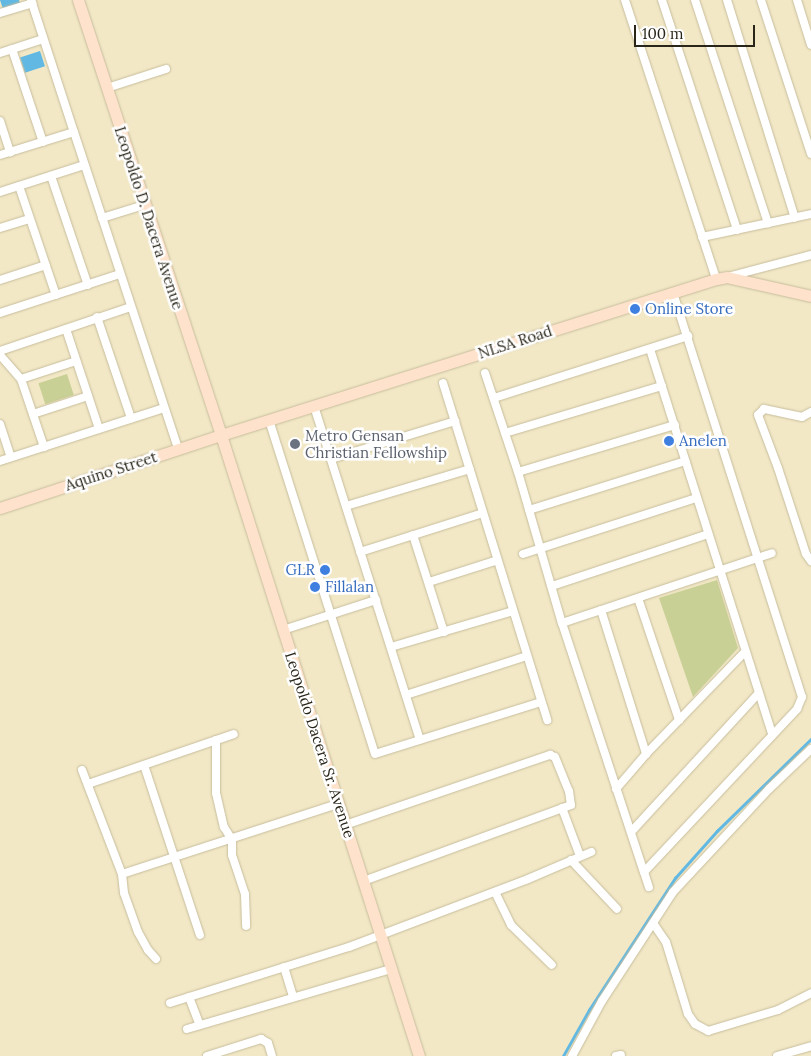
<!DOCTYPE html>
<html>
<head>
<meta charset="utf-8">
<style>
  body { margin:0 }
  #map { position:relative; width:811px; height:1056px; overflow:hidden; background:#f2e8c6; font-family:Lora,serif }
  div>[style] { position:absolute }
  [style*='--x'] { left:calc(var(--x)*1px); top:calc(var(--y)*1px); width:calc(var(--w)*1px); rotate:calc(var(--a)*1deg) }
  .green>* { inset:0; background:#c9d096; transform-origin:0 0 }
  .water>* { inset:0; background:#61b9e3; transform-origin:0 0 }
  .stream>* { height:2.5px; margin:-1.25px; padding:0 1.25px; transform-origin:1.25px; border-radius:1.25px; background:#61b9e3 }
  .roads { filter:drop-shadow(0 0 1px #c7bd9c) drop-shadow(0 0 1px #c7bd9c) }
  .minor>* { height:8px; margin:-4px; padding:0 4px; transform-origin:4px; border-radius:4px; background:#fff }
  .secondary>* { height:11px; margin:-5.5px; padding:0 5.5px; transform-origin:5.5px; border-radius:5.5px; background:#ffe2cc }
  .dots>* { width:14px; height:14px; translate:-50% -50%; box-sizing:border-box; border:2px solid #fff; border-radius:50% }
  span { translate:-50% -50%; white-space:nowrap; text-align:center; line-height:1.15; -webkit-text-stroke:5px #fff; paint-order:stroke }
  .street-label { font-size:15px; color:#292619 }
  .shop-label { font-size:15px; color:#366cbe }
  .left { translate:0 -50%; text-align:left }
  .right { translate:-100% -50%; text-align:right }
  .worship-label { font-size:15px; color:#5b616d }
  .scale { position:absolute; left:634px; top:25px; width:121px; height:22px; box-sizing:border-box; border:2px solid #292619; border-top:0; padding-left:6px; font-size:15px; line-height:18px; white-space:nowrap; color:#292619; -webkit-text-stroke:4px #fff; paint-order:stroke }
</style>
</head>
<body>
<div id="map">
  <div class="green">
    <div style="left:67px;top:374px;width:22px;height:30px;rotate:72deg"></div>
    <div style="clip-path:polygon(717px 580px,738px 648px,693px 697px,659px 598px)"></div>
  </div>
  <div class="water">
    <div style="clip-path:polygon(0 0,19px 0,20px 3px,3px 9px)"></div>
    <div style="left:40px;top:51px;width:16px;height:21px;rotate:72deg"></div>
  </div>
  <div class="stream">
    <div style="--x:563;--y:1056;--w:53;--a:-60.5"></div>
    <div style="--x:589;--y:1010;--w:158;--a:-56.9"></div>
    <div style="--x:675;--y:878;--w:63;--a:-48.2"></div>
    <div style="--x:717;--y:831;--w:132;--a:-44.4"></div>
  </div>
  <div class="roads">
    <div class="minor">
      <div style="--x:31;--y:0;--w:139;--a:72"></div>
      <div style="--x:625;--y:0;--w:293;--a:71.9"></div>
      <div style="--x:662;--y:0;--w:242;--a:71.9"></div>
      <div style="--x:695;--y:0;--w:235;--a:71.9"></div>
      <div style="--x:727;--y:0;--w:228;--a:72.7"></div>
      <div style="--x:761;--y:0;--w:162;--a:72"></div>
      <div style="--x:797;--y:0;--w:47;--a:72.7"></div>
      <div style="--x:0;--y:13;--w:34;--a:-17"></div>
      <div style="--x:12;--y:49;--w:98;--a:71.6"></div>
      <div style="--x:0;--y:53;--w:45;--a:-18"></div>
      <div style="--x:107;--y:88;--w:62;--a:-17.9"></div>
      <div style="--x:0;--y:121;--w:33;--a:72"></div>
      <div style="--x:0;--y:155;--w:77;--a:-17.3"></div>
      <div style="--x:74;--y:132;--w:334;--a:71.8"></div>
      <div style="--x:51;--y:176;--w:115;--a:71.3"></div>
      <div style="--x:19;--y:186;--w:115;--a:71.3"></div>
      <div style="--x:0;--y:192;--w:88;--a:-17.8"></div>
      <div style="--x:102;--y:218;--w:44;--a:-17.2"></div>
      <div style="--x:0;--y:228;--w:31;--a:-17"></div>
      <div style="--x:702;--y:237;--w:111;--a:-11.9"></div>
      <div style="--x:731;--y:276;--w:83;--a:-14.7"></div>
      <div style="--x:0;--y:280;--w:48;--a:-18.1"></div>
      <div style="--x:0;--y:313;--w:126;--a:-18"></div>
      <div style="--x:97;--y:317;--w:107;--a:71.4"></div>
      <div style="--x:66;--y:329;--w:105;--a:71.7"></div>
      <div style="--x:650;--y:349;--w:404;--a:72.4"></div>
      <div style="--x:0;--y:351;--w:138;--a:-18.6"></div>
      <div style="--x:0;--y:355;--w:32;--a:49"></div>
      <div style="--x:21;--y:379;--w:72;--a:71.3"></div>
      <div style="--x:485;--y:373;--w:104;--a:71.6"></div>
      <div style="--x:518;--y:472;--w:157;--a:73.8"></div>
      <div style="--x:562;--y:623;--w:262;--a:71.8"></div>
      <div style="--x:644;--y:872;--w:224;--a:-46.8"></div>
      <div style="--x:797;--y:709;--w:13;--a:-67"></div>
      <div style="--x:802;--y:697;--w:425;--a:-107.7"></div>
      <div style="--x:21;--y:379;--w:58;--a:-18.1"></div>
      <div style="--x:443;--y:383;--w:353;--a:72.8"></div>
      <div style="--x:494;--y:398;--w:204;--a:-17.7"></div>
      <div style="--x:314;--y:406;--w:350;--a:72.4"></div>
      <div style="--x:811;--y:412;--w:10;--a:151"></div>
      <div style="--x:802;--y:417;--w:39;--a:-168"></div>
      <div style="--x:764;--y:409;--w:8;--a:135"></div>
      <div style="--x:758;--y:415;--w:57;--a:69.3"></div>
      <div style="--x:778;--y:468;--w:90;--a:72"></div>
      <div style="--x:806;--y:554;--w:9;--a:54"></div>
      <div style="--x:33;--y:414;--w:58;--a:-18.1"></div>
      <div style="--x:269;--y:420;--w:350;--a:72.4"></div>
      <div style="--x:375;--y:754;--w:174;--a:-17.4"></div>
      <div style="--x:0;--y:424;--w:35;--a:72"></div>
      <div style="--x:505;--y:433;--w:164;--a:-16.7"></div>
      <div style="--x:331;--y:459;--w:130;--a:-17"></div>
      <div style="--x:0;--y:461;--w:172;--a:-17.9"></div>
      <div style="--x:518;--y:472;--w:164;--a:-16.7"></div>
      <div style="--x:346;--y:506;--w:129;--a:-16.6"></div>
      <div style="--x:529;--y:510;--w:164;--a:-17.4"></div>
      <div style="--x:413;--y:535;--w:102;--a:72.3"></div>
      <div style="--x:360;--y:552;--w:129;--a:-17.6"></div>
      <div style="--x:523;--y:554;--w:182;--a:-17.9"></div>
      <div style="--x:429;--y:582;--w:72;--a:-17.7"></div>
      <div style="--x:552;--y:586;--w:164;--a:-18.4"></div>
      <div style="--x:638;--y:598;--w:129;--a:71.4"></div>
      <div style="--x:601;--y:610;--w:151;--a:72.6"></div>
      <div style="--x:562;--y:623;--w:221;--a:-18.4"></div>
      <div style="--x:283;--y:630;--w:98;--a:-17.9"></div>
      <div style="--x:391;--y:647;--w:127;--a:-16.4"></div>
      <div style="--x:406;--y:695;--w:127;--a:-17.9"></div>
      <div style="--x:216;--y:740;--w:53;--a:90"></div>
      <div style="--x:216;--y:793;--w:35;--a:77"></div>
      <div style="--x:224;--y:827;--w:15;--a:58"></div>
      <div style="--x:232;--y:840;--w:15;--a:90"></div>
      <div style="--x:232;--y:855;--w:41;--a:71.6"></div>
      <div style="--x:245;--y:894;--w:32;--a:88"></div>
      <div style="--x:144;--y:765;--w:179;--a:71.8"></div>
      <div style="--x:82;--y:770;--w:111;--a:69"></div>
      <div style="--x:122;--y:874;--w:19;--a:84"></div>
      <div style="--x:124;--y:893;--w:41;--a:70.3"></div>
      <div style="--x:138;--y:932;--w:21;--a:61"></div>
      <div style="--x:148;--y:950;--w:12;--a:48"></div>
      <div style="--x:88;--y:784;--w:154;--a:-18.9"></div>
      <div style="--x:616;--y:789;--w:46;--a:-49.4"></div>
      <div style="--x:646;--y:754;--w:142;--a:-45.9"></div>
      <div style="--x:562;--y:808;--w:51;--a:69.4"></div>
      <div style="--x:345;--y:825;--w:217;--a:-18.9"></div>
      <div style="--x:550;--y:755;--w:5;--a:22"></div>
      <div style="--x:555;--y:757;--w:37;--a:68"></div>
      <div style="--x:569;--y:791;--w:14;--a:82"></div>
      <div style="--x:571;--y:805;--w:221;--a:159.9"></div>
      <div style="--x:631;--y:832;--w:188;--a:-47.4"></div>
      <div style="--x:571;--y:860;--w:67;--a:46.8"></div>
      <div style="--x:644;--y:872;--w:16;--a:72"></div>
      <div style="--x:122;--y:874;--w:227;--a:-18"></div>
      <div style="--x:495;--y:892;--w:37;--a:64"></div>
      <div style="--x:511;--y:925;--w:57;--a:44.3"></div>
      <div style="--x:653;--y:923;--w:23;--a:56"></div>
      <div style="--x:666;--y:942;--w:75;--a:73"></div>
      <div style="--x:688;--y:1014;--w:12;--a:55"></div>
      <div style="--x:695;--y:1024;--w:15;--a:28"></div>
      <div style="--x:708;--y:1031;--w:73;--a:-16.7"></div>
      <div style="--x:778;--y:1010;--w:37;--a:-27"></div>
      <div style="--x:284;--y:967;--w:31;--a:73"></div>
      <div style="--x:189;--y:997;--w:30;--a:69"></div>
      <div style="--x:170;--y:1003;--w:188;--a:-17.4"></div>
      <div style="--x:349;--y:947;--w:191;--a:-20.8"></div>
      <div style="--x:528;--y:879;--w:69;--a:-23.2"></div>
      <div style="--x:187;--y:1029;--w:213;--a:-16.4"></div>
      <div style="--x:207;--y:1056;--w:57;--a:-17.5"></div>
      <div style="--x:261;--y:1039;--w:8;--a:30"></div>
      <div style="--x:268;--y:1043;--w:14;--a:73"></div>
      <div style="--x:572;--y:1056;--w:63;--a:-61.4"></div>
      <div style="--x:602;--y:1001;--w:130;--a:-56.9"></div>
      <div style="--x:673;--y:892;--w:141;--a:-47"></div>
      <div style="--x:769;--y:789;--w:58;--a:-43.6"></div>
      <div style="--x:616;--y:1056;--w:5;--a:-11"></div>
      <div style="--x:777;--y:1056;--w:35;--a:-16"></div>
    </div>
    <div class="secondary">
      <div style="--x:78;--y:0;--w:458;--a:71.8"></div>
      <div style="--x:221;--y:435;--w:652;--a:72.32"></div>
      <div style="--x:0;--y:508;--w:233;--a:-18.3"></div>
      <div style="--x:221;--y:435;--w:519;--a:-17.49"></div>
      <div style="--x:716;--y:279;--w:11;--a:-10"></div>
      <div style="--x:727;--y:277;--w:86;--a:12.7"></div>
    </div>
  </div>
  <div class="dots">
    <div style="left:635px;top:309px;background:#3f7fe0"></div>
    <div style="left:669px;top:441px;background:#3f7fe0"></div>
    <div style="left:295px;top:444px;background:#6b7280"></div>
    <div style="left:325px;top:570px;background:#3f7fe0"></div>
    <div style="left:315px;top:587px;background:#3f7fe0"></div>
  </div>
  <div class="street-label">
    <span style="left:149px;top:218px;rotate:72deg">Leopoldo D. Dacera Avenue</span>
    <span style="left:515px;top:342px;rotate:-18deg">NLSA Road</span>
    <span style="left:111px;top:471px;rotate:-18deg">Aquino Street</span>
    <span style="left:320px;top:745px;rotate:72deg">Leopoldo Dacera Sr. Avenue</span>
  </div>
  <div class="shop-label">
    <span class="left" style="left:645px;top:309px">Online Store</span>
    <span class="left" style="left:679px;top:441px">Anelen</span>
    <span class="right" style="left:315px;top:570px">GLR</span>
    <span class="left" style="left:325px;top:587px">Fillalan</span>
  </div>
  <div class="worship-label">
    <span class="left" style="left:305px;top:444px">Metro Gensan<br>Christian Fellowship</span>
  </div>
  <div class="scale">100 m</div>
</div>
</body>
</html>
